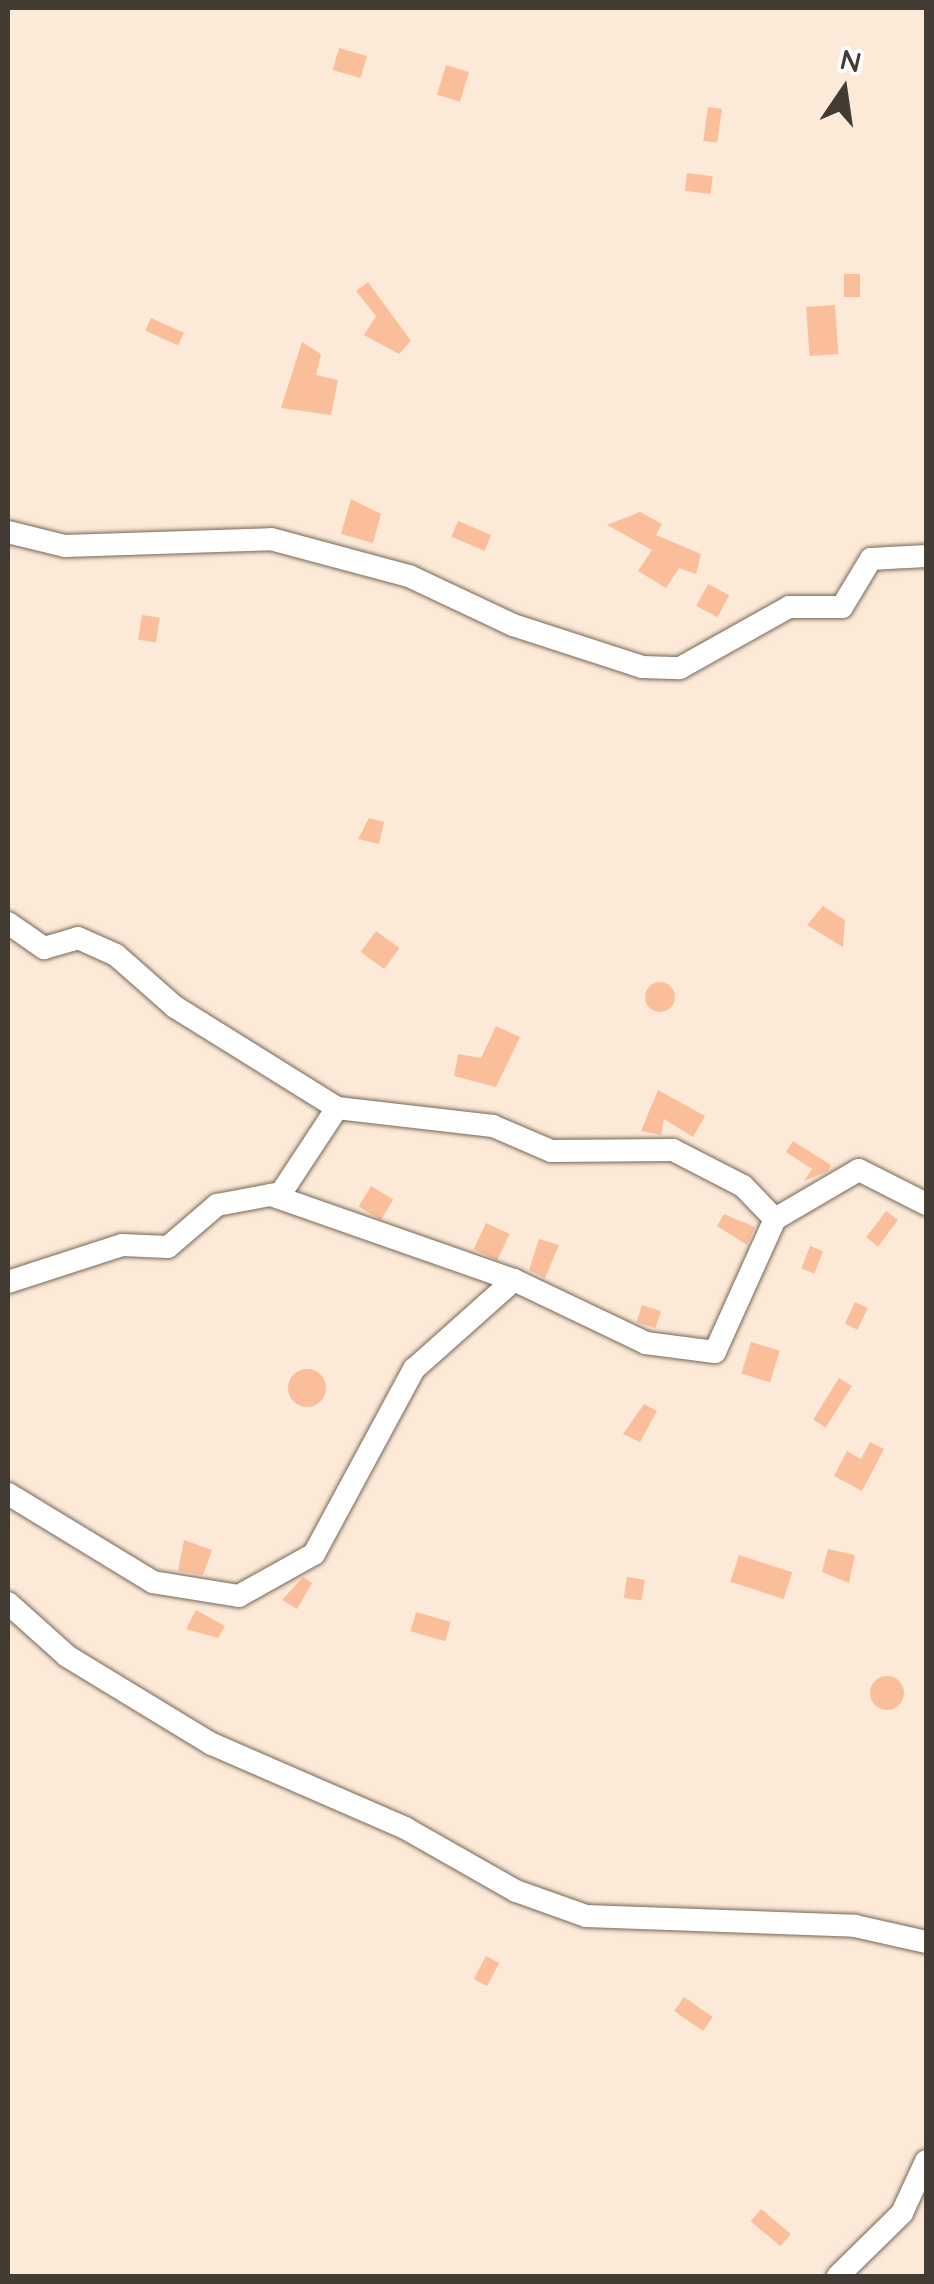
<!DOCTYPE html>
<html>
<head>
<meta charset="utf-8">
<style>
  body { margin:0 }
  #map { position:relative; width:934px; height:2284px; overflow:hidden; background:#fce9d7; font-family:Quicksand,sans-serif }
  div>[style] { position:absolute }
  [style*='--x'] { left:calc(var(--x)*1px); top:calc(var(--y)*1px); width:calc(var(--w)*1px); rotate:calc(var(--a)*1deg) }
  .building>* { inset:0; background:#fabe9b; transform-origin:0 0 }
  .round { border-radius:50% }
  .roads { filter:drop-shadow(0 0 2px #776757) drop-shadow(0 0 2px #776757) }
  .minor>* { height:22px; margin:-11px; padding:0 11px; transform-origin:11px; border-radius:11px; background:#fff }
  span { translate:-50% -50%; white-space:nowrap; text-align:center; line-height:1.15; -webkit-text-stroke:9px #fff; paint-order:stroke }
  .frame { position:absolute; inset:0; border:10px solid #433c34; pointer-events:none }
  .north { position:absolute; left:794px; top:40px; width:100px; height:100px; -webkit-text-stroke:8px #fff; paint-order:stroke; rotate:13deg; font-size:28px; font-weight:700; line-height:40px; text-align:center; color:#433c34 }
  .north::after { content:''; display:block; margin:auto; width:35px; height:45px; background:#433c34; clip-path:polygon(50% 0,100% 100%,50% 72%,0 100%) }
</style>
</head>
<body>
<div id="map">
  <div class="building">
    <div style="left:339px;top:48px;width:29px;height:23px;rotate:16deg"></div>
    <div style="left:446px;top:65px;width:24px;height:31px;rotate:17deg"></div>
    <div style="left:708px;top:107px;width:14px;height:34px;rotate:8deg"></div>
    <div style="left:687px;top:173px;width:26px;height:18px;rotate:7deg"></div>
    <div style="left:844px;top:274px;width:16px;height:23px"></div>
    <div style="clip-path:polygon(368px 282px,411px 341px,399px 354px,364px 335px,376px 316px,356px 291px)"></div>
    <div style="left:835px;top:305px;width:49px;height:29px;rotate:86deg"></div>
    <div style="left:151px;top:318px;width:36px;height:14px;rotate:24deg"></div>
    <div style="clip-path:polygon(302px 342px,321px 354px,316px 375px,338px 380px,331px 415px,281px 408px)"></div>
    <div style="clip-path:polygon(351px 499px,381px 514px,373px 543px,341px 534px)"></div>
    <div style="clip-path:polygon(640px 512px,662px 524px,656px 535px,701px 554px,696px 574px,679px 568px,666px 588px,638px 571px,652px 550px,607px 525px)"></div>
    <div style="left:458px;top:521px;width:36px;height:17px;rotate:23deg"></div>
    <div style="left:708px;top:584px;width:24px;height:25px;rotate:28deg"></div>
    <div style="left:142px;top:615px;width:18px;height:25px;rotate:9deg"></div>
    <div style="clip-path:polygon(369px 818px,384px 822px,379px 844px,358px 839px)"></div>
    <div style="clip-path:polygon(823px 906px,845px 920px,843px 947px,807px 925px)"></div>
    <div style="left:376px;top:931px;width:29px;height:26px;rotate:36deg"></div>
    <div class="round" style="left:645px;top:982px;width:30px;height:30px"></div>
    <div style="clip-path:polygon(496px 1026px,520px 1037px,496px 1087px,454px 1076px,458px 1054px,481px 1058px)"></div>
    <div style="clip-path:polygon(658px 1090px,705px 1116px,693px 1137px,664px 1119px,661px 1135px,641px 1131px)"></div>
    <div style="clip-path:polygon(793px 1141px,831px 1165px,828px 1171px,804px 1181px,812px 1169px,786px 1152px)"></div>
    <div style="left:371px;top:1186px;width:26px;height:24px;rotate:31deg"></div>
    <div style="left:886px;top:1211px;width:15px;height:33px;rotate:37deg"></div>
    <div style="clip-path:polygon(724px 1214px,755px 1227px,747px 1245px,717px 1226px)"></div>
    <div style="left:486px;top:1223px;width:26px;height:29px;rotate:25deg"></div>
    <div style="clip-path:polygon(539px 1239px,559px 1245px,545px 1278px,529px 1270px)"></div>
    <div style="left:810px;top:1246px;width:14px;height:24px;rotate:21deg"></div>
    <div style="left:855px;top:1302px;width:14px;height:24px;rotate:25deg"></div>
    <div style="left:642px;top:1305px;width:20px;height:18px;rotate:18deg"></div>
    <div style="left:751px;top:1342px;width:30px;height:33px;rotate:17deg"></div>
    <div class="round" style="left:288px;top:1369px;width:38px;height:38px"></div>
    <div style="left:839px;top:1378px;width:15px;height:49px;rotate:32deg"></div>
    <div style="clip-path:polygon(644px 1404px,657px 1411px,640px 1442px,623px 1434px)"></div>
    <div style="clip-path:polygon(870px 1442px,884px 1449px,862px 1491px,834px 1476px,847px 1451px,861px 1459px)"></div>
    <div style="clip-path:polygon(184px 1540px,212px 1550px,203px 1575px,178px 1571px)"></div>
    <div style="clip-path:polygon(828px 1549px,855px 1555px,849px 1583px,822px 1572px)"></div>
    <div style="left:739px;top:1555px;width:56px;height:28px;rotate:18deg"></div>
    <div style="clip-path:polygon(303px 1577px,312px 1583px,297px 1609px,282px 1600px)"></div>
    <div style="left:627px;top:1577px;width:18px;height:21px;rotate:9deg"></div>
    <div style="clip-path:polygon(196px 1610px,225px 1626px,218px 1638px,186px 1629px)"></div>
    <div style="left:416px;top:1612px;width:36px;height:20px;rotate:16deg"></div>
    <div class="round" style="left:870px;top:1676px;width:34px;height:34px"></div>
    <div style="left:486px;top:1956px;width:15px;height:26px;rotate:28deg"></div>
    <div style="left:684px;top:1997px;width:35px;height:17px;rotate:35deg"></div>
    <div style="left:761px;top:2209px;width:39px;height:16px;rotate:40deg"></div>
  </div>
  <div class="roads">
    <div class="minor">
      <div style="--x:8;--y:532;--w:59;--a:13.8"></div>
      <div style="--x:65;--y:546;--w:206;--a:-1.9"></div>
      <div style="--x:271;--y:539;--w:143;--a:15"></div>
      <div style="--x:409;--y:576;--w:115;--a:25.2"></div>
      <div style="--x:513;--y:625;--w:136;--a:18"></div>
      <div style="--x:642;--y:667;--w:38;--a:2"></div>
      <div style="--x:680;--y:668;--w:125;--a:-29.2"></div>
      <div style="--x:789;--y:607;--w:53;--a:0"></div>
      <div style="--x:842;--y:607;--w:56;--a:-58.9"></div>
      <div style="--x:871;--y:559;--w:55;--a:-3.1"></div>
      <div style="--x:8;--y:923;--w:44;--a:34.8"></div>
      <div style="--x:44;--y:948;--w:35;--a:-16"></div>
      <div style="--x:78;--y:938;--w:42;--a:24.1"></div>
      <div style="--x:116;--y:955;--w:79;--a:41.4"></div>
      <div style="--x:175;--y:1007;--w:191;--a:31.9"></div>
      <div style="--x:337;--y:1108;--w:157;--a:6.6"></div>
      <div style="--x:493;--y:1126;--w:63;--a:23.3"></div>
      <div style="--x:551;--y:1151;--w:122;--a:-0.5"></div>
      <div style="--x:673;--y:1150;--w:79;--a:27.2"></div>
      <div style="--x:743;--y:1186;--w:46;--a:45.9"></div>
      <div style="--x:775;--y:1219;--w:146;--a:114.3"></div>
      <div style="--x:715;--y:1352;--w:70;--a:-172.6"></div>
      <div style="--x:646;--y:1343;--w:146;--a:-154.5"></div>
      <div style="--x:514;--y:1280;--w:134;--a:138.3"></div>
      <div style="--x:414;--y:1369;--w:210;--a:118.4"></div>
      <div style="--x:314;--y:1554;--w:86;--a:150.8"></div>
      <div style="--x:239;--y:1596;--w:87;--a:-170.8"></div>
      <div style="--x:153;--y:1582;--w:170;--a:-148.7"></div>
      <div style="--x:271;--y:1195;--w:257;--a:19.3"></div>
      <div style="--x:775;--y:1219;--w:97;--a:-30.3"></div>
      <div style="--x:859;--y:1170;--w:75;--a:26.9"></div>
      <div style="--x:8;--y:1282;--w:120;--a:-18"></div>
      <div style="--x:122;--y:1245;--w:46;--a:2.5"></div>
      <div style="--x:168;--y:1247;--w:65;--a:-40.6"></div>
      <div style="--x:217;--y:1205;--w:65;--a:-10.6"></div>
      <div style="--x:281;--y:1193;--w:102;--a:-56.6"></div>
      <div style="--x:8;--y:1603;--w:79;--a:41.9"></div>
      <div style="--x:67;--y:1656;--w:170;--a:31.3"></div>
      <div style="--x:212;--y:1744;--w:210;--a:23.5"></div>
      <div style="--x:405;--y:1828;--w:128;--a:29.6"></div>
      <div style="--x:516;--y:1891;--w:74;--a:19.7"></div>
      <div style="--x:586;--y:1916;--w:269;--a:2.1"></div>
      <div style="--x:855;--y:1926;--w:73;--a:12.7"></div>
      <div style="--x:838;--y:2276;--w:90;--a:-44.5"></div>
      <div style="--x:902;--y:2213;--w:57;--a:-65.2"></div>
    </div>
  </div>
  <div class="frame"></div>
  <div class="north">N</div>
</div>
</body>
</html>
